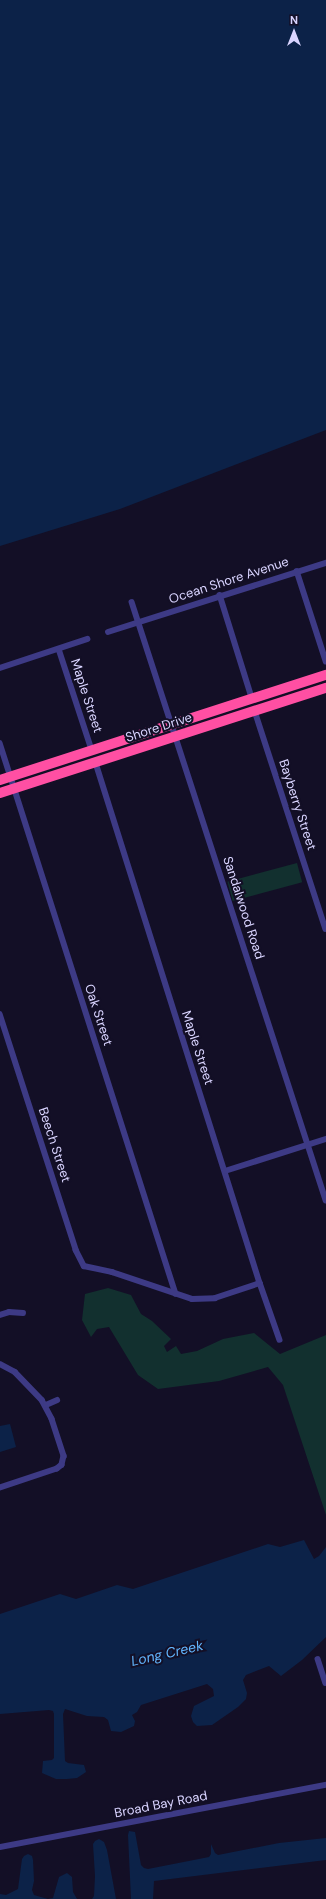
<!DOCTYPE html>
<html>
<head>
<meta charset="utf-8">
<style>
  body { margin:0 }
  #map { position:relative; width:326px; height:1899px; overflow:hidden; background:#130f26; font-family:"DM Sans",sans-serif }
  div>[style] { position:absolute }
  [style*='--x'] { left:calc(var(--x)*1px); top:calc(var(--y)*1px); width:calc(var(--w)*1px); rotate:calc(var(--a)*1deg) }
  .green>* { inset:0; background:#12302f; transform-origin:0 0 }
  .water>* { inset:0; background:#0c2248 }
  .street>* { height:5.5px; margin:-2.75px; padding:0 2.75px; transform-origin:2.75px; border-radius:2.75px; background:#3d3a85 }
  .highway>* { height:10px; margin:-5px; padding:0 5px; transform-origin:5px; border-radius:5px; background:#ff4fa3 }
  span { translate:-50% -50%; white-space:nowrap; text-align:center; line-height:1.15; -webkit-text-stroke:4px #130f26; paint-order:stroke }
  .street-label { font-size:13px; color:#d9d4ff }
  .water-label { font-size:14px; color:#62b6ff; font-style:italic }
  .north { position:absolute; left:274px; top:12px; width:40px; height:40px; -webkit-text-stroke:3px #130f26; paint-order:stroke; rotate:0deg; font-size:11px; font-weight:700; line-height:16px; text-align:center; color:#d9d4ff }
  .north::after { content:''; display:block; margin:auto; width:14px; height:18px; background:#d9d4ff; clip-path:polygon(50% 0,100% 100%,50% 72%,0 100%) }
</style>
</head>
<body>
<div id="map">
  <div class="green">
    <div style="left:297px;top:863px;width:20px;height:72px;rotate:75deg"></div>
    <div style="clip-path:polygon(108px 1288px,131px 1295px,141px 1314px,152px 1321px,171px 1339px,164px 1346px,167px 1352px,176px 1346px,181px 1354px,197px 1351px,223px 1339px,254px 1333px,280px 1354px,326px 1335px,326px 1515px,283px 1385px,268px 1367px,219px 1381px,158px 1389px,138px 1375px,109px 1327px,97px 1329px,91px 1337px,82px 1320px,85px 1294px)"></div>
  </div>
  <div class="water">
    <div style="clip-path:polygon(0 0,326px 0,326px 430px,120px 509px,0 546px)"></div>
    <div style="clip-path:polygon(10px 1424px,16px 1447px,0 1452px,0 1426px)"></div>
    <div style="clip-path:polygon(304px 1540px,314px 1559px,319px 1556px,326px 1547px,326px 1637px,302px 1660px,281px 1676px,269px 1666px,246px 1675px,243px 1680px,247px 1693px,246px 1699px,238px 1707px,212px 1725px,197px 1726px,193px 1722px,191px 1716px,194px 1706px,214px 1696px,213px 1689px,207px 1684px,141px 1705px,137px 1712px,132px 1715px,135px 1721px,134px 1726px,121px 1732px,111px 1731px,108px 1720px,104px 1717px,87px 1716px,65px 1709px,63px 1714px,65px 1761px,68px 1763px,84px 1765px,86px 1772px,77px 1778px,67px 1779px,56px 1779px,42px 1773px,43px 1761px,52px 1760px,54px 1758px,54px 1714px,53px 1711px,49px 1710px,0 1714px,0 1614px,60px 1594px,76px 1599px,117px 1585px,133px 1589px,268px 1544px,280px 1547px)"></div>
    <div style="clip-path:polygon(129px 1831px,135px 1832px,141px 1865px,144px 1868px,148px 1869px,209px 1857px,211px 1854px,211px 1844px,215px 1853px,218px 1855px,279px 1843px,326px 1838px,326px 1860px,154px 1881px,153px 1899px,131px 1899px,128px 1835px)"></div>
    <div style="clip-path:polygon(99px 1839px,104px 1842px,107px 1850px,116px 1899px,92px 1899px,94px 1896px,95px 1876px,93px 1844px,95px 1841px)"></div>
    <div style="clip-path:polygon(28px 1854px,32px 1856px,33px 1860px,34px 1881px,32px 1890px,34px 1895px,48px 1899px,53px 1898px,59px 1877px,67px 1873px,72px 1877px,73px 1892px,77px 1899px,0 1899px,0 1894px,6px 1895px,18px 1889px,22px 1859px,24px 1856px)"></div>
  </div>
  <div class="street">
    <div style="--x:297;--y:571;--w:95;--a:72.1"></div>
    <div style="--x:220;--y:595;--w:108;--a:72.7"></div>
    <div style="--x:132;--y:602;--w:629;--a:72.03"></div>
    <div style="--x:108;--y:632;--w:229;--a:-17.6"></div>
    <div style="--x:59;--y:649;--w:106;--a:71.9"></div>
    <div style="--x:0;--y:668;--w:92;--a:-18.4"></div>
    <div style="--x:255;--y:711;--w:229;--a:72"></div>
    <div style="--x:0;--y:743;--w:578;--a:72.29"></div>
    <div style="--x:96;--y:763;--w:545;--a:72.5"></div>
    <div style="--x:260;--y:1283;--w:60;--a:70.7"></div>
    <div style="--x:0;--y:1014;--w:248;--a:72.1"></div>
    <div style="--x:76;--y:1250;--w:18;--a:63"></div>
    <div style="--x:84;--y:1266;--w:29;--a:12"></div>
    <div style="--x:112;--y:1272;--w:84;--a:18.6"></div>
    <div style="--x:192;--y:1299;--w:23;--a:-2"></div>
    <div style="--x:215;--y:1298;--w:47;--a:-18.4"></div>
    <div style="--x:225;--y:1171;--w:106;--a:-17.6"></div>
    <div style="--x:0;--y:1315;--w:9;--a:-18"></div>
    <div style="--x:9;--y:1312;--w:14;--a:4"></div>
    <div style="--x:0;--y:1364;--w:17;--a:28"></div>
    <div style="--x:15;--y:1372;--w:39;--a:46"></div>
    <div style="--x:42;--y:1400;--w:21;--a:62"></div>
    <div style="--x:52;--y:1419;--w:39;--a:72"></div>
    <div style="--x:64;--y:1456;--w:9;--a:103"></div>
    <div style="--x:62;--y:1465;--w:6;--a:141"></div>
    <div style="--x:57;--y:1469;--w:60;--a:161.6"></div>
    <div style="--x:46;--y:1405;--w:12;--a:-24"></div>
    <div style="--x:318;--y:1659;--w:25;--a:72"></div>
    <div style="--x:0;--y:1847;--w:332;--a:-10.8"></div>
  </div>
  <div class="highway">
    <div style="--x:0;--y:780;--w:342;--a:-17.9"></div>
    <div style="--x:0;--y:793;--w:342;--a:-17.9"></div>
  </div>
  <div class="street-label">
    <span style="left:229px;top:581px;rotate:-18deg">Ocean Shore Avenue</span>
    <span style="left:86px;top:696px;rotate:72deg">Maple Street</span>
    <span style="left:159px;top:728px;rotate:-18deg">Shore Drive</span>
    <span style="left:297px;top:805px;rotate:72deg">Bayberry Street</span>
    <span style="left:243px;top:908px;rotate:72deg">Sandalwood Road</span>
    <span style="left:98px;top:1015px;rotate:72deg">Oak Street</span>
    <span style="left:197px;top:1048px;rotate:72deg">Maple Street</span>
    <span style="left:54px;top:1145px;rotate:72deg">Beech Street</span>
    <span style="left:161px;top:1805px;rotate:-11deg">Broad Bay Road</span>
  </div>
  <div class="water-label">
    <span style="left:167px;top:1653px;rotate:-13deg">Long Creek</span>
  </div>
  <div class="north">N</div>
</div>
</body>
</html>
